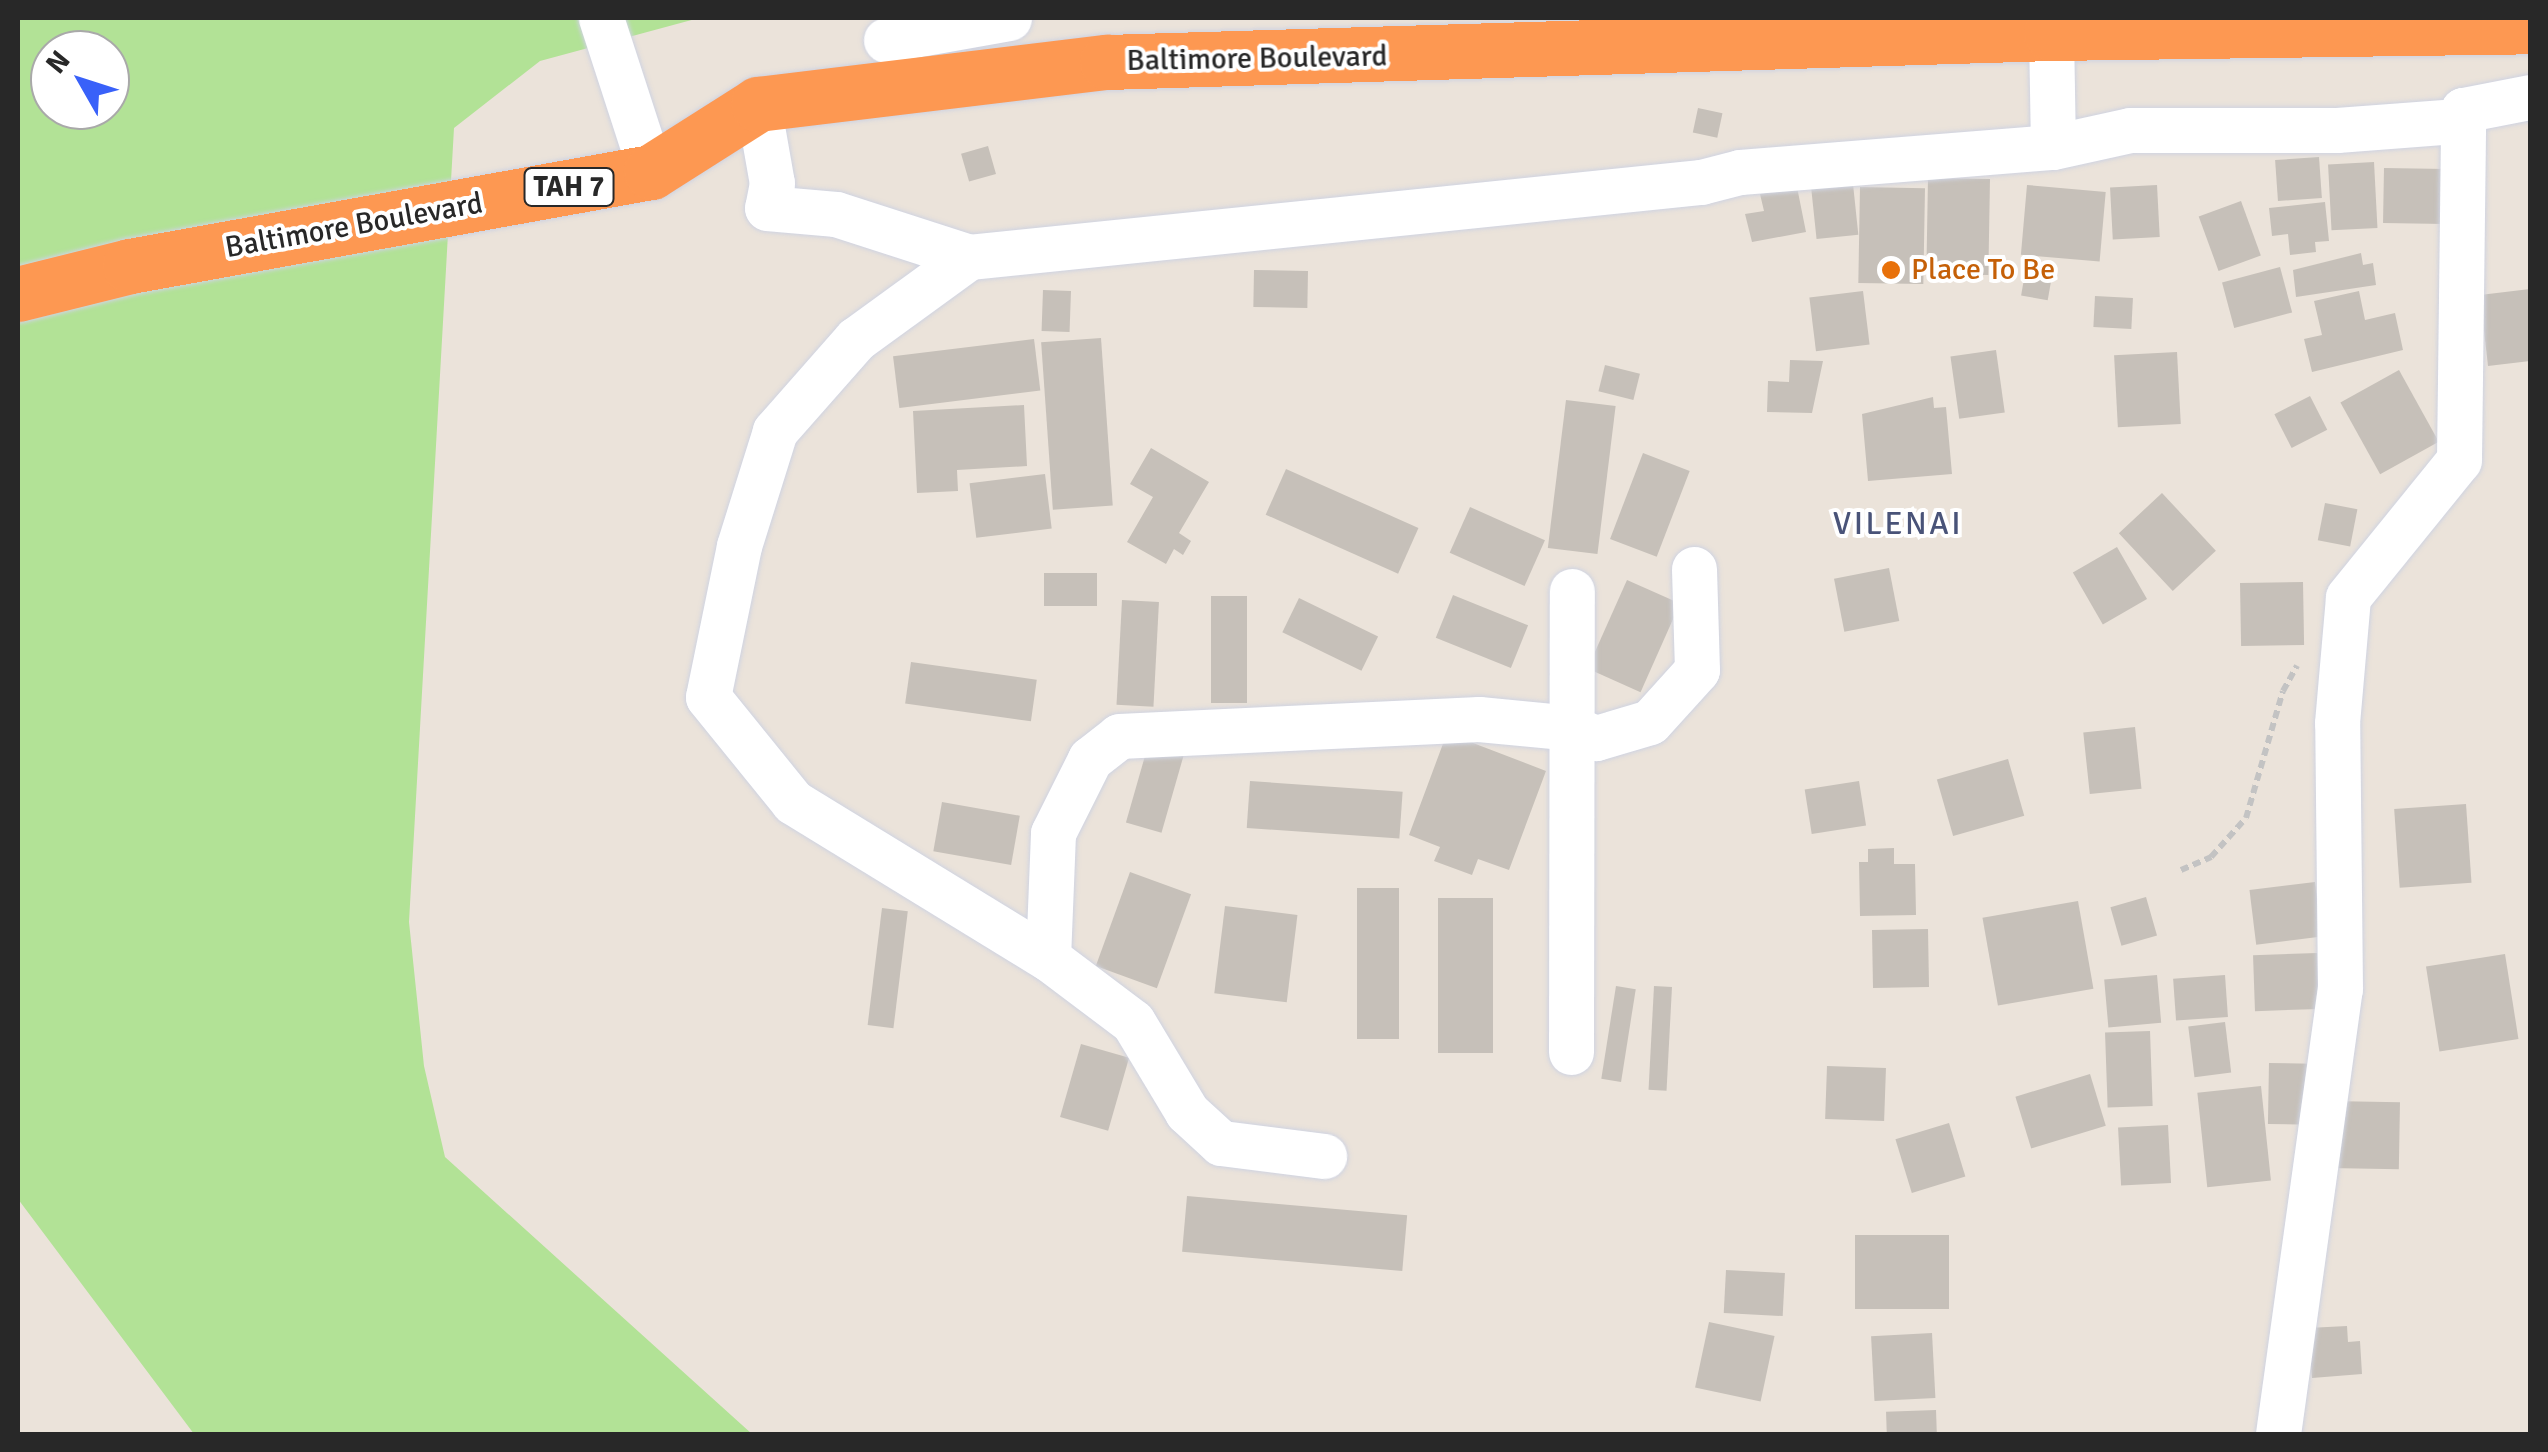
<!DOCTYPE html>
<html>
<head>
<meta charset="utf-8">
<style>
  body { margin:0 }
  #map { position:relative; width:2548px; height:1452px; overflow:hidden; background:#ebe3da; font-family:Signika,sans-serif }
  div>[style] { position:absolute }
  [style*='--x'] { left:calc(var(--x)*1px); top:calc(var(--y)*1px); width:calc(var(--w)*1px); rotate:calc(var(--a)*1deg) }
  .green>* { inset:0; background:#b2e296 }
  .building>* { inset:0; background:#c6c0b9; transform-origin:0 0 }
  .path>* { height:6px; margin-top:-3px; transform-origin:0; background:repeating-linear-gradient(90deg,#c3c3c3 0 8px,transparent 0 13px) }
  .roads { filter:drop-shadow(0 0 2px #cfd3e1) drop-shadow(0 0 2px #cfd3e1) }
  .minor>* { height:45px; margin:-22.5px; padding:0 22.5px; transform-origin:22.5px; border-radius:22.5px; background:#fff }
  .highway>* { height:55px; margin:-27.5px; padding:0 27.5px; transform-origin:27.5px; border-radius:27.5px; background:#fd9852 }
  .dots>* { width:28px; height:28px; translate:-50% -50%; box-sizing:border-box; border:5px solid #fff; border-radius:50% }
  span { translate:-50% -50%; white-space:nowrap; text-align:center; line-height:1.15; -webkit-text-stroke:8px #fff; paint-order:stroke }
  .shield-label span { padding:2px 8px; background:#fff; border:2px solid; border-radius:8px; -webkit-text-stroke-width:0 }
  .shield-label { font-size:28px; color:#282828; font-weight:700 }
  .street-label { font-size:30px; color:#282828 }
  .food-label { font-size:30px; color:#c56008 }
  .left { translate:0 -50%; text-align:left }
  .neighbourhood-label { font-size:32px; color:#495378; letter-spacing:2.5px }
  .frame { position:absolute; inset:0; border:20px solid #282828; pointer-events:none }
  .north { position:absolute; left:30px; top:30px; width:100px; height:100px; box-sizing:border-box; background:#fff; border:2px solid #a9a9a9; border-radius:50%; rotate:309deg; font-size:28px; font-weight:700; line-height:40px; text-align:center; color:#282828 }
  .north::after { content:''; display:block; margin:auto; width:35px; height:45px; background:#3961f9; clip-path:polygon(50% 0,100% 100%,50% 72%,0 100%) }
</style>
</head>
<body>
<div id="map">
  <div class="green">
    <div style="clip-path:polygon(evenodd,18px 18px,699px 18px,540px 61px,454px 128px,409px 922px,424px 1066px,445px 1157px,752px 1434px,194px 1434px,18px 1199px,18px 18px,50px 50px,110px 50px,110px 110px,50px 110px,50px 50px)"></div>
  </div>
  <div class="building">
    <div style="left:1698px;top:108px;width:25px;height:25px;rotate:12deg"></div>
    <div style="left:988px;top:146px;width:29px;height:28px;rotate:74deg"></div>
    <div style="left:2319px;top:157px;width:41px;height:44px;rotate:86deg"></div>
    <div style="left:2374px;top:162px;width:66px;height:46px;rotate:87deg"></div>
    <div style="left:2384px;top:168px;width:62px;height:55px;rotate:1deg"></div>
    <div style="left:1928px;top:178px;width:62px;height:96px;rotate:1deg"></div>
    <div style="left:1853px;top:184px;width:51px;height:42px;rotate:84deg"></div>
    <div style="left:2027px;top:185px;width:79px;height:70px;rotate:5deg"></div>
    <div style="left:2157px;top:185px;width:52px;height:47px;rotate:87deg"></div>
    <div style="clip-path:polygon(1797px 187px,1806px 232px,1752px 242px,1745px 214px,1764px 211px,1760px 194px)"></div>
    <div style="left:1860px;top:187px;width:65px;height:96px;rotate:1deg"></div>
    <div style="left:2241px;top:201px;width:58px;height:45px;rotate:70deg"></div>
    <div style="clip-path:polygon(2325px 202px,2329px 241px,2315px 242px,2316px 252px,2290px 255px,2288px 234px,2272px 236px,2269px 208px)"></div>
    <div style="clip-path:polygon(2361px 253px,2363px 265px,2373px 263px,2376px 285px,2296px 297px,2293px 270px)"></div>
    <div style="left:2027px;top:262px;width:27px;height:34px;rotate:10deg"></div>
    <div style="left:2280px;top:267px;width:47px;height:60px;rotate:75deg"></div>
    <div style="left:1254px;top:270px;width:54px;height:37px;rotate:1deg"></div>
    <div style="clip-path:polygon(2530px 289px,2530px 361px,2488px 366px,2480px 295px)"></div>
    <div style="left:1043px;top:290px;width:28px;height:41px;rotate:2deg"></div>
    <div style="left:1863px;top:291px;width:54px;height:54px;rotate:83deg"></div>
    <div style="clip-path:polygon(2359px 291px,2365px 320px,2395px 313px,2403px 350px,2312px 372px,2304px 339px,2322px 335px,2314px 301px)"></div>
    <div style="left:2095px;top:296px;width:38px;height:31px;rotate:3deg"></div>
    <div style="left:1101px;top:338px;width:168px;height:60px;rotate:86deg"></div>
    <div style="left:1034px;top:339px;width:52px;height:142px;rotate:83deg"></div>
    <div style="left:1996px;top:350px;width:63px;height:46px;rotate:82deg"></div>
    <div style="left:2177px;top:352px;width:72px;height:63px;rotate:87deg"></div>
    <div style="clip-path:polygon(1790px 360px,1823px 361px,1812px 413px,1767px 412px,1768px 381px,1789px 382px)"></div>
    <div style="left:1605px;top:365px;width:36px;height:27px;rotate:14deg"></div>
    <div style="left:2399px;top:370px;width:82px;height:67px;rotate:61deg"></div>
    <div style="left:2310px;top:396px;width:38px;height:40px;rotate:63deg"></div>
    <div style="clip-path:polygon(1933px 397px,1934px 408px,1946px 407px,1952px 474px,1868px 481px,1862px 414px)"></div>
    <div style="left:1566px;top:400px;width:50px;height:149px;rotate:7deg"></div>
    <div style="clip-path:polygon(1024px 405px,1027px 466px,957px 470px,958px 491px,917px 493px,913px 411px)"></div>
    <div style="clip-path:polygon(1151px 448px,1209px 482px,1179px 533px,1191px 541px,1183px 555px,1174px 549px,1166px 564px,1127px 542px,1153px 497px,1130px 484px)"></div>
    <div style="left:1643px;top:453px;width:50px;height:92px;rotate:21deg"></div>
    <div style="left:1286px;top:469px;width:145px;height:50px;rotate:24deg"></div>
    <div style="left:1045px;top:474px;width:55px;height:76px;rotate:83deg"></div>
    <div style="left:2162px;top:493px;width:79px;height:59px;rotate:47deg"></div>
    <div style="left:2325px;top:503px;width:33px;height:38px;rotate:11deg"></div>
    <div style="left:1470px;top:507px;width:82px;height:50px;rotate:24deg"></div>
    <div style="left:2117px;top:547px;width:60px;height:51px;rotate:60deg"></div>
    <div style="left:1889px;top:568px;width:54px;height:56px;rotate:79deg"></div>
    <div style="left:1044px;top:573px;width:53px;height:33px"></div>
    <div style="left:1627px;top:580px;width:58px;height:97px;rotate:24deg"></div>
    <div style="left:2303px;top:582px;width:63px;height:63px;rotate:89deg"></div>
    <div style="left:1453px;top:595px;width:81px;height:46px;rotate:22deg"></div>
    <div style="left:1211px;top:596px;width:36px;height:107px"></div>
    <div style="left:1299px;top:598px;width:88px;height:38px;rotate:26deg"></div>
    <div style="left:1122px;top:600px;width:37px;height:105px;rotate:3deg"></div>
    <div style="left:911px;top:662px;width:127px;height:42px;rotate:8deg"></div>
    <div style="left:2135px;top:727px;width:62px;height:52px;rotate:84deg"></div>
    <div style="clip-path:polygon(1447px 733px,1546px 771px,1509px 870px,1478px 859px,1472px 875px,1434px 861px,1440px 847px,1409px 835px)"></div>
    <div style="left:1151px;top:735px;width:37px;height:91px;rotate:16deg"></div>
    <div style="left:2008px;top:759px;width:59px;height:74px;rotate:74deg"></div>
    <div style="left:1250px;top:781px;width:153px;height:47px;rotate:4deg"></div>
    <div style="left:1859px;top:781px;width:45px;height:55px;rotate:81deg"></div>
    <div style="left:942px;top:802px;width:79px;height:50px;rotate:10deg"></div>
    <div style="left:2466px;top:804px;width:79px;height:72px;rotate:86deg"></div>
    <div style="clip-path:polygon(1894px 848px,1894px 864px,1915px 864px,1916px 915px,1860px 916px,1859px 862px,1868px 862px,1868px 849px)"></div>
    <div style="left:1130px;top:872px;width:65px;height:100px;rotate:20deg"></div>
    <div style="left:2315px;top:882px;width:55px;height:66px;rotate:83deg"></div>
    <div style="left:1357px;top:888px;width:42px;height:151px"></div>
    <div style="left:2146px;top:897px;width:40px;height:37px;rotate:74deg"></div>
    <div style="left:1493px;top:898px;width:155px;height:55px;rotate:90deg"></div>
    <div style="left:2078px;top:901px;width:89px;height:97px;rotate:80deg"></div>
    <div style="left:1225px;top:906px;width:73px;height:88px;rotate:7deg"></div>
    <div style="left:882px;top:908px;width:26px;height:118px;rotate:7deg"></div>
    <div style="left:1928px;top:929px;width:58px;height:56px;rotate:89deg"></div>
    <div style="left:2317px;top:953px;width:56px;height:64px;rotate:88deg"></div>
    <div style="left:2505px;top:954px;width:86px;height:80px;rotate:81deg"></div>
    <div style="left:2157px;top:975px;width:48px;height:53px;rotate:85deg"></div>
    <div style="left:2225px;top:975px;width:42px;height:52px;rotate:86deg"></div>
    <div style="left:1616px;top:986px;width:20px;height:94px;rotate:9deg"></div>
    <div style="left:1654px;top:986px;width:18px;height:104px;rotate:3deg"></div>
    <div style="left:2225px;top:1022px;width:51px;height:37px;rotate:83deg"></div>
    <div style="left:2150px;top:1031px;width:75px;height:45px;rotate:88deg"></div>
    <div style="left:1081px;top:1044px;width:50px;height:76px;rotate:16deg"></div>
    <div style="left:2269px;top:1063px;width:44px;height:61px;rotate:1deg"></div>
    <div style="left:1827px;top:1066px;width:59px;height:53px;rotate:2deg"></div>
    <div style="left:2090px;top:1074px;width:54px;height:78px;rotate:73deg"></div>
    <div style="left:2261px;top:1086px;width:95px;height:64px;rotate:84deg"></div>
    <div style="left:2330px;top:1101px;width:70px;height:67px;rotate:1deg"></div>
    <div style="left:1949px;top:1123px;width:56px;height:56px;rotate:73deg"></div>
    <div style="left:2168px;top:1125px;width:58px;height:50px;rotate:87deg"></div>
    <div style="left:1187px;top:1196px;width:221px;height:56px;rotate:5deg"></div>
    <div style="left:1855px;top:1235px;width:94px;height:74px"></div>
    <div style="left:1726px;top:1270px;width:59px;height:43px;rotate:3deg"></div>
    <div style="left:1709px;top:1322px;width:67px;height:67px;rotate:12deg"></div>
    <div style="clip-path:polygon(2347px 1326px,2348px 1342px,2360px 1341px,2362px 1374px,2312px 1378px,2308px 1328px)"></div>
    <div style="left:1932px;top:1333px;width:65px;height:61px;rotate:87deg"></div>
    <div style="left:1936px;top:1410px;width:24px;height:50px;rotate:88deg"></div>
  </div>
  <div class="path">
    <div style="--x:2181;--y:870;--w:33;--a:-23"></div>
    <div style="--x:2211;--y:857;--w:52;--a:-48.1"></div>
    <div style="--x:2246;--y:818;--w:132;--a:-73.8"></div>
    <div style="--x:2283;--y:691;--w:29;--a:-61"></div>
  </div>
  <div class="roads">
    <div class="minor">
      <div style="--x:601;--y:18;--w:162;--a:72"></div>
      <div style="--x:2051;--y:33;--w:114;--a:89"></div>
      <div style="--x:2053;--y:147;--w:79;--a:-12.4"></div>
      <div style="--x:2130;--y:130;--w:207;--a:0"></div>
      <div style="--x:2337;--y:130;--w:121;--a:-4.3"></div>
      <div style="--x:2458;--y:121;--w:12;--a:-66"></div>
      <div style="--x:2463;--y:110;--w:68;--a:-11"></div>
      <div style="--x:886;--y:40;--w:125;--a:-10.1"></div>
      <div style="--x:758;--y:104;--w:80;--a:80"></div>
      <div style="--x:772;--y:183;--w:25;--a:101"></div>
      <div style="--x:767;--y:208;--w:69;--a:5"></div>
      <div style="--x:836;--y:214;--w:140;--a:17.9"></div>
      <div style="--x:969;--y:257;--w:736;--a:-5.85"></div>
      <div style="--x:1701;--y:182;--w:40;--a:-14.4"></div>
      <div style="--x:1740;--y:172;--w:314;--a:-4.6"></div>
      <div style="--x:969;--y:257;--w:140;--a:144"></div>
      <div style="--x:856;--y:339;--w:123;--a:131.4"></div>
      <div style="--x:775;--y:431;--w:121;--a:107.4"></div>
      <div style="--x:739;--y:546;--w:154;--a:101.6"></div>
      <div style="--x:708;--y:697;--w:135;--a:51"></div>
      <div style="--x:793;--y:802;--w:299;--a:31.5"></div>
      <div style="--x:1048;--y:958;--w:106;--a:37"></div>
      <div style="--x:1133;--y:1022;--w:105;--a:59"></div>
      <div style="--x:1187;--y:1112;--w:46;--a:42.4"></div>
      <div style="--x:1221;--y:1143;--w:104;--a:7.2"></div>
      <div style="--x:1048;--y:958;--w:125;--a:-87.7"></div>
      <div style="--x:1053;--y:833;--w:83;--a:-63.4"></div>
      <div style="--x:1090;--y:759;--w:37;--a:-38"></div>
      <div style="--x:1119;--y:736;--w:360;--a:-2.7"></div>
      <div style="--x:1479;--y:719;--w:93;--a:5.5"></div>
      <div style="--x:1572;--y:728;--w:26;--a:23"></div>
      <div style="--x:1596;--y:738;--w:56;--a:-16.5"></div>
      <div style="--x:1650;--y:722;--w:70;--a:-47.9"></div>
      <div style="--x:1697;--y:670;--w:101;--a:-91.7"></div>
      <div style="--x:1571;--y:1052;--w:461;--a:-89.9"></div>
      <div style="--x:2278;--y:1434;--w:449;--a:-82.1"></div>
      <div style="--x:2340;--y:989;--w:266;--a:-90.6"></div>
      <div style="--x:2337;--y:723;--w:126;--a:-85"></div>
      <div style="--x:2348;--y:597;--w:176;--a:-51"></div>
      <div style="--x:2459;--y:460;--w:350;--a:-89.3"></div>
    </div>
    <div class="highway">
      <div style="--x:18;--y:294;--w:115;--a:-14"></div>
      <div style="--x:130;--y:266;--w:529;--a:-10.23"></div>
      <div style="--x:651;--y:172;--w:127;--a:-32.4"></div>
      <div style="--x:758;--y:104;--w:352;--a:-6.9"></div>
      <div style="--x:1107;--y:62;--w:944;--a:-1.76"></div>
      <div style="--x:2051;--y:33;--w:479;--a:-0.8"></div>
    </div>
  </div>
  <div class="dots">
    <div style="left:1891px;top:270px;background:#e8710a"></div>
  </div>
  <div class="shield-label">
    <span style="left:569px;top:187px">TAH 7</span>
  </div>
  <div class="street-label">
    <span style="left:1257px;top:59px;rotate:-1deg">Baltimore Boulevard</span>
    <span style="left:354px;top:226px;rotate:-10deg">Baltimore Boulevard</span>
  </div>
  <div class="food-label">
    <span class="left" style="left:1911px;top:270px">Place To Be</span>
  </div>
  <div class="neighbourhood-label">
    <span style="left:1898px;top:524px">VILENAI</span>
  </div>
  <div class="frame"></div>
  <div class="north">N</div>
</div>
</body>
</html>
